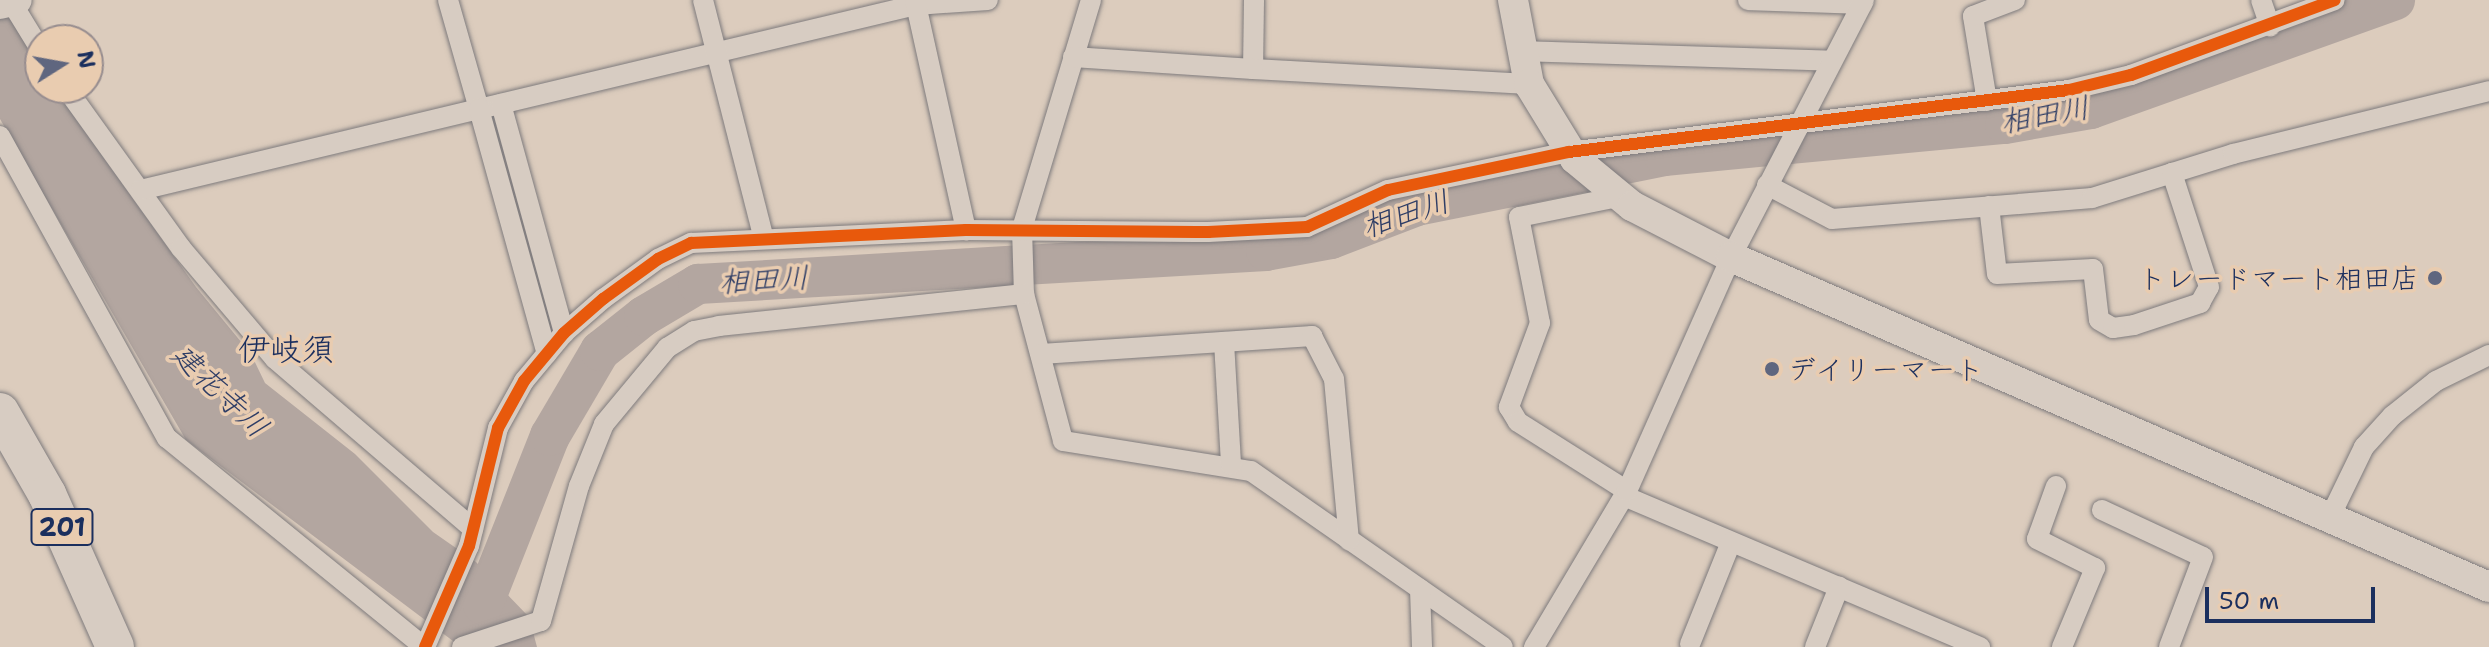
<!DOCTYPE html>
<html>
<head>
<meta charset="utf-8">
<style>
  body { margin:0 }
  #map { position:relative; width:2489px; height:647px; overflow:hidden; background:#dcccbd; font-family:"Shantell Sans","Klee One",sans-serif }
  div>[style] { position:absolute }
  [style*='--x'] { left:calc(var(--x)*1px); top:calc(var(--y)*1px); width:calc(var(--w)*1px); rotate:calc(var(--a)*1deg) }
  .water>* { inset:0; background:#b3a6a0 }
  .river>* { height:40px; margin:-20px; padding:0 20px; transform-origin:20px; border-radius:20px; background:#b3a6a0 }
  .roads { filter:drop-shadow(0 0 2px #7e7b7d) drop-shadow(0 0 2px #7e7b7d) }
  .street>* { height:20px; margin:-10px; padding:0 10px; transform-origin:10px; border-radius:10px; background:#d7ccc2 }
  .secondary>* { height:30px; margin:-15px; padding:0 15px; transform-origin:15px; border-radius:15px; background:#d7ccc2 }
  .highway>* { height:38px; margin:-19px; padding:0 19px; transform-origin:19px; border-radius:19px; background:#d7ccc2 }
  .cycleway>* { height:12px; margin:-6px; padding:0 6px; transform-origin:6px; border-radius:6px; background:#e8590c }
  .dots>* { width:22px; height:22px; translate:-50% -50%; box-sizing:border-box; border:4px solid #e9ccb0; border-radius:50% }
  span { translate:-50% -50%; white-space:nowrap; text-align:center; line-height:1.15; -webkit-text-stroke:7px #e9ccb0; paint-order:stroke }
  .shield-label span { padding:2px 6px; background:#e9ccb0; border:2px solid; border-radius:6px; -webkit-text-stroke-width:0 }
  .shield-label { font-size:26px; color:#1b2f5e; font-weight:700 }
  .poi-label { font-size:28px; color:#1b2f5e }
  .right { translate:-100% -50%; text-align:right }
  .left { translate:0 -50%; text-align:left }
  .water-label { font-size:30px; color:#2f3e66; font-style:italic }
  .quarter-label { font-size:32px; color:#1b2f5e }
  .north { position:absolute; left:24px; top:24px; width:80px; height:80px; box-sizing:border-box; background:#e9ccb0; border:2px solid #978d8f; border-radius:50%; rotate:79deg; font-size:22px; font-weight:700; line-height:32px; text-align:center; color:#1b2f5e }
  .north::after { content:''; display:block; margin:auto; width:28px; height:36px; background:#5f667f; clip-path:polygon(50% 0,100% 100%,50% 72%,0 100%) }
  .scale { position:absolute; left:2205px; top:587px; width:170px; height:36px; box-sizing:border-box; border:4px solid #1b2f5e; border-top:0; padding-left:10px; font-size:24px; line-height:28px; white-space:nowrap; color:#1b2f5e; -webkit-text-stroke:6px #e9ccb0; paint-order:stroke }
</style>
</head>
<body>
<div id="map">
  <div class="water">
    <div style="clip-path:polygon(0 0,40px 69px,40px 88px,54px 88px,196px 287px,251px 354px,265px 383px,355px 454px,433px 532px,476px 562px,529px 617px,537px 647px,461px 647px,186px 440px,0 119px)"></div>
  </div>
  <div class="river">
    <div style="--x:483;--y:605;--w:182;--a:-68.4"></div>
    <div style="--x:550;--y:436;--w:99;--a:-59.5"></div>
    <div style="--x:600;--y:351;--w:56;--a:-38.5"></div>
    <div style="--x:644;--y:316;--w:63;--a:-30.7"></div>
    <div style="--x:698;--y:284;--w:569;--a:-3.33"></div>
    <div style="--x:1266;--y:251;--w:66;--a:-10.5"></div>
    <div style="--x:1331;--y:239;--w:92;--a:-21"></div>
    <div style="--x:1417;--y:206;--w:252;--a:-11.4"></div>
    <div style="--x:1664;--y:156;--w:342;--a:-5.4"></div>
    <div style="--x:2005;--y:124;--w:87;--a:-9.9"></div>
    <div style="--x:2091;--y:109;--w:323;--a:-19.7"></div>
  </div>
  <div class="roads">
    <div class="street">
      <div style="--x:10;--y:0;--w:57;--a:58.5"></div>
      <div style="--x:448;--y:0;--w:113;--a:74.1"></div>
      <div style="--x:479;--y:109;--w:449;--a:-13.4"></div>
      <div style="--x:916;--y:5;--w:72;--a:-4"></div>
      <div style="--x:703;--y:0;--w:244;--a:75.7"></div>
      <div style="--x:915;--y:0;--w:236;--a:77.5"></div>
      <div style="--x:1091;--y:0;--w:238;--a:106.8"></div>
      <div style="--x:1022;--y:228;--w:66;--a:88.3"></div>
      <div style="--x:1024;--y:294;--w:152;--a:75.1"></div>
      <div style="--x:1063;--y:441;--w:190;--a:9.1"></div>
      <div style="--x:1251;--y:471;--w:307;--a:34.9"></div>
      <div style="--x:1254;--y:0;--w:69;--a:90.8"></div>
      <div style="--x:1253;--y:69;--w:276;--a:3.1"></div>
      <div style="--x:1748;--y:0;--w:114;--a:2"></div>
      <div style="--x:2261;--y:0;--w:28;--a:71"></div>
      <div style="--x:1521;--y:51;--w:310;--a:1.8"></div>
      <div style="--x:1073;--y:57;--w:180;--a:3.8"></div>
      <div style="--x:66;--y:88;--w:197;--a:54.3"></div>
      <div style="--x:181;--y:248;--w:145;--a:49.7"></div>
      <div style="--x:275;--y:359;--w:261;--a:40.6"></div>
      <div style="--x:1987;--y:101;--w:86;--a:-99.4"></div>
      <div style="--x:1973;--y:16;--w:45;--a:-20.9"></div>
      <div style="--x:501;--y:104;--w:238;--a:74.6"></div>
      <div style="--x:0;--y:136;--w:345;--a:61.1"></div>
      <div style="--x:167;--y:438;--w:331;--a:39.1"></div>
      <div style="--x:1767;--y:185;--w:73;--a:27.6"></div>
      <div style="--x:1832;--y:219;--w:261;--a:-4.6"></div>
      <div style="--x:2092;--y:198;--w:148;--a:-17.3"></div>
      <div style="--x:2233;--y:154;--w:264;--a:-13.8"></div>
      <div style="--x:141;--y:190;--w:348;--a:-13.5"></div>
      <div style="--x:479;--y:109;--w:254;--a:74.5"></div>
      <div style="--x:1618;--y:197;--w:101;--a:168.6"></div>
      <div style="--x:1519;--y:217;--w:108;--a:78.8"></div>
      <div style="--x:1540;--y:323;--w:90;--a:110.3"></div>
      <div style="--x:1509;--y:407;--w:17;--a:59"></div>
      <div style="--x:1518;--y:422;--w:129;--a:32.3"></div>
      <div style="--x:1989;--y:206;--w:68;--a:83.3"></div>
      <div style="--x:1997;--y:274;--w:96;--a:-3"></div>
      <div style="--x:2093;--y:269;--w:51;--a:83.3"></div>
      <div style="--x:2099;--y:320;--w:16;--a:30"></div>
      <div style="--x:2113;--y:328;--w:21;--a:-8"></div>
      <div style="--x:2134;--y:325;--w:70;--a:-18.4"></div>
      <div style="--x:2200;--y:303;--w:18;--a:-61"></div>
      <div style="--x:2209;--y:287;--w:120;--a:-108"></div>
      <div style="--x:1224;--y:342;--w:123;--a:86.7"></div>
      <div style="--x:1041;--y:354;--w:272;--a:-3.8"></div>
      <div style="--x:1312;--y:336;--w:48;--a:62.9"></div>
      <div style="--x:1334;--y:379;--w:162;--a:84.7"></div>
      <div style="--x:2056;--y:486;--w:56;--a:109.7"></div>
      <div style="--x:2037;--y:539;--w:65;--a:26.6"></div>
      <div style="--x:2095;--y:568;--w:86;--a:112.7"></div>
      <div style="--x:1624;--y:496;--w:387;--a:23"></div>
      <div style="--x:2102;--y:510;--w:111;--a:25"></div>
      <div style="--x:2203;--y:557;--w:96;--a:110.7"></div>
      <div style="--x:2331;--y:515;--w:76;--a:-64.1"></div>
      <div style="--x:2364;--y:447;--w:42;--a:-47.9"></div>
      <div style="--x:2392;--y:416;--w:56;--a:-38.5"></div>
      <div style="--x:2436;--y:381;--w:59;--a:-26.1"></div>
      <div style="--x:1420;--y:589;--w:58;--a:88"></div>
      <div style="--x:1690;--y:644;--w:110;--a:-68.1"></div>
      <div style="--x:425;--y:647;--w:110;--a:-66.5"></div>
      <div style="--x:469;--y:546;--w:122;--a:-76.2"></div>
      <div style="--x:498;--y:428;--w:54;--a:-61"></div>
      <div style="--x:524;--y:381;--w:62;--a:-50.2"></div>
      <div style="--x:564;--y:333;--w:52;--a:-41.1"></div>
      <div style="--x:603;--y:299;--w:68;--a:-36"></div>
      <div style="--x:658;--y:259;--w:37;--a:-26"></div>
      <div style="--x:691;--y:243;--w:275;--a:-2.7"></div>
      <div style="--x:966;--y:230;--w:242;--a:0.5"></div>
      <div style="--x:1208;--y:232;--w:99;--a:-2.9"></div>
      <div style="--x:1307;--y:227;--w:89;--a:-24.6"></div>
      <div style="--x:1388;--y:190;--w:185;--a:-11.9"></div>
      <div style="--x:1569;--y:152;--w:504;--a:-7.07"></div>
      <div style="--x:2069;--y:90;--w:64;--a:-13.6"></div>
      <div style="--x:2131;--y:75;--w:217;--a:-20.2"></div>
      <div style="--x:462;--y:647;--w:83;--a:-18.2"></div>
      <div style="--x:541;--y:621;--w:140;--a:-74.3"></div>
      <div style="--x:579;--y:486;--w:67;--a:-68"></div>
      <div style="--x:604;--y:424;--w:99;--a:-50.3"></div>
      <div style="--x:667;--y:348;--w:32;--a:-32"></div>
      <div style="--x:694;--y:331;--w:25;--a:-11"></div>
      <div style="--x:719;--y:326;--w:307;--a:-6"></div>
      <div style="--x:1534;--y:647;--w:182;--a:-59.2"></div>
      <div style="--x:1627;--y:491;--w:256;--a:-66"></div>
      <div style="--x:1731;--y:257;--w:289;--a:-62.6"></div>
      <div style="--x:1815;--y:647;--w:65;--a:-68.2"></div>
    </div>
    <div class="secondary">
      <div style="--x:1513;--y:0;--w:86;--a:79.2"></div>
      <div style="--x:1529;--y:84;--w:88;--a:58.5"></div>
      <div style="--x:1575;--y:159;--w:74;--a:39.5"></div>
      <div style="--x:1632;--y:206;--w:111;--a:27.3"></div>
      <div style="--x:1731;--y:257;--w:827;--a:23.53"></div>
      <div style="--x:0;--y:4;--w:17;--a:-13"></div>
    </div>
    <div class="highway">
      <div style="--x:0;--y:412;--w:95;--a:60.2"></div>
      <div style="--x:47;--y:494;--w:167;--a:66"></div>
    </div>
  </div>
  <div class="cycleway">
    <div style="--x:425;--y:647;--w:110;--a:-66.5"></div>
    <div style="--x:469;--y:546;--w:122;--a:-76.2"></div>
    <div style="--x:498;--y:428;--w:54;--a:-61"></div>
    <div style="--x:524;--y:381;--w:62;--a:-50.2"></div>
    <div style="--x:564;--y:333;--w:52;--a:-41.1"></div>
    <div style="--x:603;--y:299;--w:68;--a:-36"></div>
    <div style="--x:658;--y:259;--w:37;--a:-26"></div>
    <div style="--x:691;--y:243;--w:275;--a:-2.7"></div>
    <div style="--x:966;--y:230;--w:242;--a:0.5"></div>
    <div style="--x:1208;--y:232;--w:99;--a:-2.9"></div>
    <div style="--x:1307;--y:227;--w:89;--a:-24.6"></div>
    <div style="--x:1388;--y:190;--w:185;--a:-11.9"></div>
    <div style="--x:1569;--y:152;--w:504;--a:-7.07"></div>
    <div style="--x:2069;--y:90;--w:64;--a:-13.6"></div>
    <div style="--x:2131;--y:75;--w:217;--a:-20.2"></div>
  </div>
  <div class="dots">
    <div style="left:2435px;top:278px;background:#5f667f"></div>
    <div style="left:1772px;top:369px;background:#5f667f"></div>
  </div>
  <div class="shield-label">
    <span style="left:62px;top:527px">201</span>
  </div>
  <div class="poi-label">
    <span class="right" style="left:2419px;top:278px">トレードマート相田店</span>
    <span class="left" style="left:1788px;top:369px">デイリーマート</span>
  </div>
  <div class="water-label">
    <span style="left:2045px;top:115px;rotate:-10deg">相田川</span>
    <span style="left:1406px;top:214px;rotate:-18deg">相田川</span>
    <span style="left:764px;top:280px;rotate:-3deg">相田川</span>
    <span style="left:220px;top:391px;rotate:44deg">建花寺川</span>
  </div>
  <div class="quarter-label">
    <span style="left:286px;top:349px">伊岐須</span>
  </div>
  <div class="north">N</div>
  <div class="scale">50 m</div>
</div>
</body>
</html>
